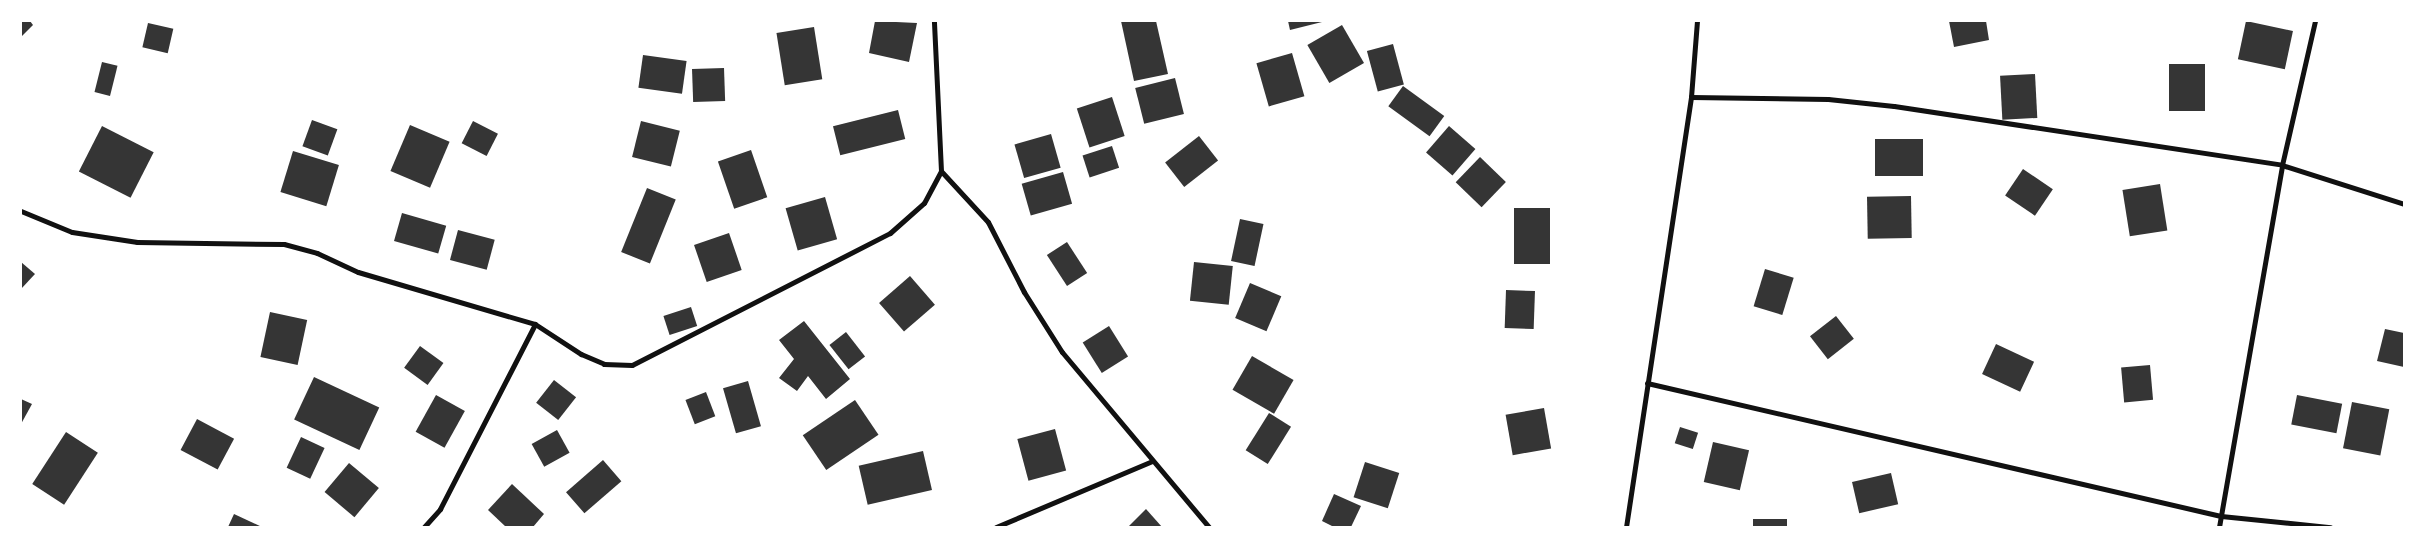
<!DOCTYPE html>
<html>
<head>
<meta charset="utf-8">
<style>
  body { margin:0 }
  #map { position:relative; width:2425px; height:548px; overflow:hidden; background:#fff; font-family:"Noto Sans",sans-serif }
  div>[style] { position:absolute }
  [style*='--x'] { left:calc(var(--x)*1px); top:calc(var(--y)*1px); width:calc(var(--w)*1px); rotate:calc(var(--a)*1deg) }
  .building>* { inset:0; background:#353535; transform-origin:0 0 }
  .minor>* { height:5px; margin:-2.5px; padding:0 2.5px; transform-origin:2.5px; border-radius:2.5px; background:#111 }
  span { translate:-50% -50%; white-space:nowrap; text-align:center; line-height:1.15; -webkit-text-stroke:4px #fff; paint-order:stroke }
  .frame { position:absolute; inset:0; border:22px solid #fff; pointer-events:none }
</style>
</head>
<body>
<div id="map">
  <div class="building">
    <div style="clip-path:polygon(21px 21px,30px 21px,33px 25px,21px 37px)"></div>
    <div style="clip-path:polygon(875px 21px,917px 23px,909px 62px,869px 53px)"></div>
    <div style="clip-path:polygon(1121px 21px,1156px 21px,1168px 74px,1134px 81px)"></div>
    <div style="clip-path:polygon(1288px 21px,1322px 21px,1322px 22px,1290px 30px)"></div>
    <div style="clip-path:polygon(1949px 21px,1986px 21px,1989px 40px,1954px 47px)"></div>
    <div style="left:2246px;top:21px;width:48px;height:39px;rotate:12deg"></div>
    <div style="left:148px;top:23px;width:26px;height:25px;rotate:13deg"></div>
    <div style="left:1342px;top:25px;width:44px;height:40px;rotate:60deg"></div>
    <div style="left:814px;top:27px;width:53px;height:38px;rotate:81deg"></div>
    <div style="left:1393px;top:44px;width:42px;height:27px;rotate:75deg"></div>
    <div style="left:1292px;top:53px;width:45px;height:37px;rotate:74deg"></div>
    <div style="left:643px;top:55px;width:44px;height:33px;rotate:8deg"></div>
    <div style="left:102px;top:62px;width:16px;height:31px;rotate:14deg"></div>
    <div style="left:2169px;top:64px;width:36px;height:47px"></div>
    <div style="left:724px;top:68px;width:33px;height:32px;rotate:88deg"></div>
    <div style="left:2035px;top:74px;width:44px;height:35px;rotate:87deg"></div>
    <div style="left:1175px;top:78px;width:37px;height:41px;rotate:76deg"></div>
    <div style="left:1403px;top:86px;width:51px;height:25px;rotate:36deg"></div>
    <div style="left:1112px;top:97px;width:41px;height:37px;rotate:72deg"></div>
    <div style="left:898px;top:110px;width:30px;height:67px;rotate:76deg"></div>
    <div style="left:312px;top:120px;width:27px;height:28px;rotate:20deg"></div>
    <div style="left:473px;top:121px;width:28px;height:25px;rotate:27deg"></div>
    <div style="left:641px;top:121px;width:40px;height:37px;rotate:14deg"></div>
    <div style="left:410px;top:125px;width:43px;height:50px;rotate:23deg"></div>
    <div style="left:102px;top:126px;width:58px;height:51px;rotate:27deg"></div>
    <div style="left:1449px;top:126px;width:35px;height:35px;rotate:41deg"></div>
    <div style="left:1051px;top:134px;width:35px;height:38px;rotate:74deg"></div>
    <div style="left:1199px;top:136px;width:31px;height:43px;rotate:52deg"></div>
    <div style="left:1875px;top:139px;width:48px;height:37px"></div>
    <div style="left:1112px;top:146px;width:23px;height:31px;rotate:72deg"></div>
    <div style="left:751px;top:150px;width:50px;height:35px;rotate:71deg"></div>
    <div style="left:293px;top:151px;width:48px;height:43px;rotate:17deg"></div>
    <div style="left:1480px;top:157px;width:36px;height:35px;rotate:44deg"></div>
    <div style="left:2023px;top:169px;width:36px;height:32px;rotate:34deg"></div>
    <div style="left:1063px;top:172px;width:33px;height:43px;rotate:74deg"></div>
    <div style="left:2160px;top:184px;width:47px;height:38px;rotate:81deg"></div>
    <div style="left:647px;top:188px;width:31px;height:69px;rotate:22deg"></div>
    <div style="left:1911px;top:196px;width:42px;height:44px;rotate:89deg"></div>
    <div style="left:825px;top:197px;width:44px;height:41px;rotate:74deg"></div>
    <div style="left:1514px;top:208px;width:36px;height:56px"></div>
    <div style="left:402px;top:213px;width:46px;height:29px;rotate:16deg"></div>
    <div style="left:1240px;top:219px;width:24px;height:43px;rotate:12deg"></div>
    <div style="left:458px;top:230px;width:38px;height:31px;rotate:15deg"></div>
    <div style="left:729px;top:233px;width:39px;height:37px;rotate:71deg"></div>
    <div style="left:1067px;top:242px;width:37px;height:24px;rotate:57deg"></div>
    <div style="clip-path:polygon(21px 262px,35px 274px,21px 289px)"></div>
    <div style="left:1194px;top:262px;width:39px;height:39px;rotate:6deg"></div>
    <div style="left:1765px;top:269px;width:30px;height:39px;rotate:17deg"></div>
    <div style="left:910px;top:276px;width:38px;height:41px;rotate:49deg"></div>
    <div style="left:1250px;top:283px;width:34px;height:38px;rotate:23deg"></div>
    <div style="left:1506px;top:290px;width:29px;height:38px;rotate:2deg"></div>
    <div style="left:691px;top:307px;width:20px;height:29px;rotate:72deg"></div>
    <div style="left:270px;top:312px;width:38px;height:46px;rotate:12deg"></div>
    <div style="left:1836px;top:316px;width:29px;height:33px;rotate:52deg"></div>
    <div style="clip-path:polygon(804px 321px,850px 379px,826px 399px,808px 376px,797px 391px,779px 378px,794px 359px,779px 340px)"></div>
    <div style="left:1109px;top:326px;width:36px;height:31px;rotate:58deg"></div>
    <div style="clip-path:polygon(2385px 329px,2404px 333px,2404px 367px,2377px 361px)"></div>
    <div style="left:846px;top:332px;width:31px;height:21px;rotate:52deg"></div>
    <div style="left:1996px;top:344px;width:42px;height:33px;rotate:25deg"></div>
    <div style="left:420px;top:346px;width:29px;height:27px;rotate:36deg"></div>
    <div style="left:1252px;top:356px;width:48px;height:39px;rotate:30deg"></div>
    <div style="left:2150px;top:365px;width:35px;height:29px;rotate:85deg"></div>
    <div style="left:314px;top:377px;width:72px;height:47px;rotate:25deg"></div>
    <div style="left:554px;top:380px;width:28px;height:29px;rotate:38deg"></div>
    <div style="left:748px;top:381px;width:47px;height:26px;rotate:74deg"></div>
    <div style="left:706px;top:392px;width:26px;height:22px;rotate:69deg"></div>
    <div style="left:436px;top:395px;width:33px;height:42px;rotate:29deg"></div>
    <div style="left:2297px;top:395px;width:46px;height:30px;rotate:11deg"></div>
    <div style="clip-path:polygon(21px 399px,32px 404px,21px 424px)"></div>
    <div style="left:855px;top:400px;width:42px;height:63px;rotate:56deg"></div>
    <div style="left:2352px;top:402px;width:38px;height:47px;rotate:11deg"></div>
    <div style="left:1544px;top:408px;width:41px;height:39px;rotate:80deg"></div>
    <div style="left:1269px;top:413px;width:26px;height:44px;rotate:32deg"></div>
    <div style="left:197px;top:419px;width:42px;height:35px;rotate:28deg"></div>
    <div style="left:1680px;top:427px;width:19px;height:17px;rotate:18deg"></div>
    <div style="left:1055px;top:429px;width:43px;height:39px;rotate:75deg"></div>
    <div style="left:557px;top:430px;width:26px;height:29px;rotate:61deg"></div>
    <div style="left:66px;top:432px;width:38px;height:62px;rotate:33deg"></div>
    <div style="left:301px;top:437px;width:26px;height:34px;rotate:25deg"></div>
    <div style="left:1713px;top:442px;width:37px;height:41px;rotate:13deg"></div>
    <div style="left:923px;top:451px;width:40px;height:66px;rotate:77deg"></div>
    <div style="left:603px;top:460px;width:28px;height:49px;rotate:49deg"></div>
    <div style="left:1365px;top:462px;width:36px;height:37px;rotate:18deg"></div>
    <div style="left:349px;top:463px;width:39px;height:38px;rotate:40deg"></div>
    <div style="left:1891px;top:473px;width:32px;height:40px;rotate:77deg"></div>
    <div style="clip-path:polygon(512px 484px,544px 514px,533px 527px,506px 527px,488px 510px)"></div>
    <div style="clip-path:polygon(1334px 494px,1361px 506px,1351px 527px,1334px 527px,1322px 521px)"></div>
    <div style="clip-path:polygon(1146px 509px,1162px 527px,1128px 527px)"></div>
    <div style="clip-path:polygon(234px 514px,262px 527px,228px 527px)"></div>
    <div style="left:1753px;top:519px;width:34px;height:8px"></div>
  </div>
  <div class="minor">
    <div style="--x:1691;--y:97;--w:137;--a:0.8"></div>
    <div style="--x:1828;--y:99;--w:66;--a:6.1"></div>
    <div style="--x:1894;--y:106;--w:392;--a:8.6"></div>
    <div style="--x:2282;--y:165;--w:128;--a:17.7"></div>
    <div style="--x:941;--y:171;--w:69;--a:47.3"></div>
    <div style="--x:988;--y:222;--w:79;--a:62.8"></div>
    <div style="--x:1024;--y:292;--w:71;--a:57.7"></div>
    <div style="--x:1062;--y:352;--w:229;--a:50"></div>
    <div style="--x:21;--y:211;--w:55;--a:22.4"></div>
    <div style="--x:72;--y:232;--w:66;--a:8.7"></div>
    <div style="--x:137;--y:242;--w:147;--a:0.8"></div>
    <div style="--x:284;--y:244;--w:34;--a:15"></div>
    <div style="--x:317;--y:253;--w:45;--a:24.9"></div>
    <div style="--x:358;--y:272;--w:184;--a:16.4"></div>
    <div style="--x:535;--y:324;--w:55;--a:33.1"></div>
    <div style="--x:581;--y:354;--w:25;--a:23"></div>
    <div style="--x:604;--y:364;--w:28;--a:2"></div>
    <div style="--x:632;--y:365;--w:290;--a:-27.1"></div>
    <div style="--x:890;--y:233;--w:45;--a:-41.4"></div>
    <div style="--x:924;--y:203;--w:36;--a:-62"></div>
    <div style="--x:941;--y:171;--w:150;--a:-92.7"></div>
    <div style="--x:1647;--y:383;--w:589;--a:13.05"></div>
    <div style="--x:2221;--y:516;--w:110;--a:5.8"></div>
    <div style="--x:424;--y:527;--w:24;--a:-48"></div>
    <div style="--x:440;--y:509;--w:208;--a:-62.8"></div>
    <div style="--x:996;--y:527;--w:169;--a:-22.9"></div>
    <div style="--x:1626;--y:527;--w:435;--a:-81.4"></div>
    <div style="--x:1691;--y:97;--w:76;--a:-85.5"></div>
    <div style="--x:2219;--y:527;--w:367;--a:-80.1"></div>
    <div style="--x:2282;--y:165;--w:148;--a:-77.1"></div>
  </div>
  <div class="frame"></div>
</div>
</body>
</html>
